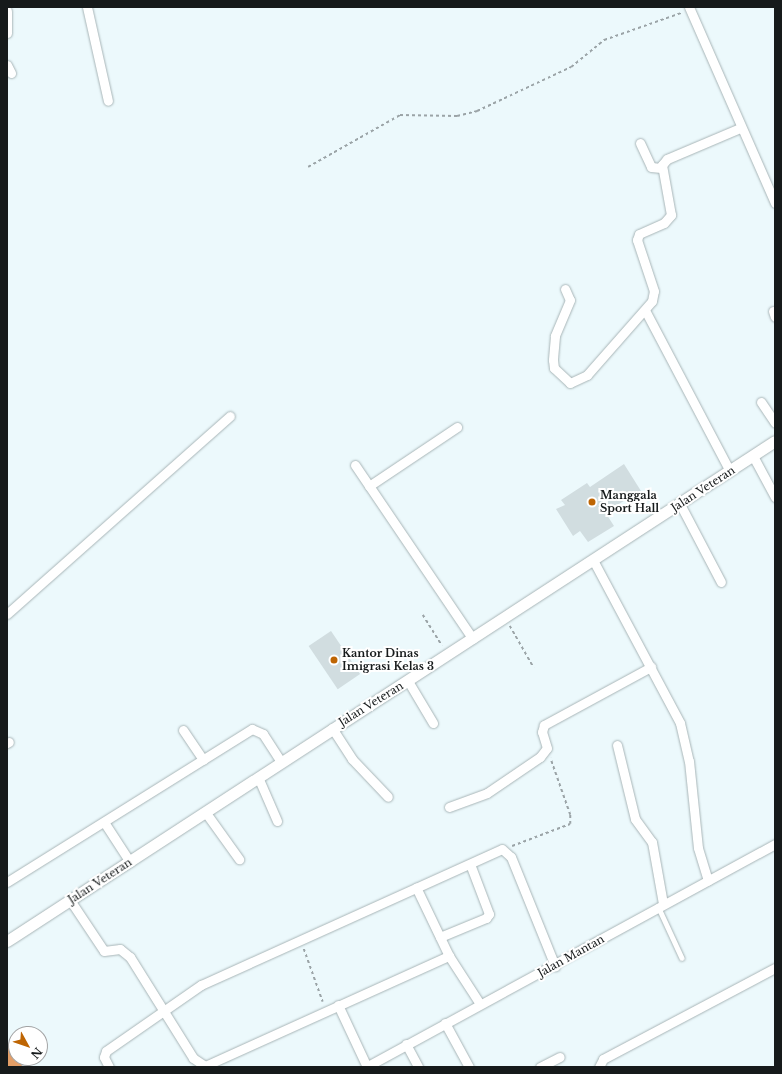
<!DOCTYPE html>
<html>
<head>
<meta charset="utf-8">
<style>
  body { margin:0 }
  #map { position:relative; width:782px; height:1074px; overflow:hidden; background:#ecf9fc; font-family:"Libre Baskerville",serif }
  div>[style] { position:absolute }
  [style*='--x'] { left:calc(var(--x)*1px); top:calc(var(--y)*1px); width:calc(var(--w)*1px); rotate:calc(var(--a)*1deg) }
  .building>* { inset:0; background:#d1dde0; transform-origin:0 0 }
  .path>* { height:1.5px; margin-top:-0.75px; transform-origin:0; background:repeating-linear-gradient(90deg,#9ba4a7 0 3px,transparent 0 6px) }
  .roads { filter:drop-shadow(0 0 1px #a8b5b7) drop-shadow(0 0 1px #a8b5b7) }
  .service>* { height:4.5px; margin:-2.25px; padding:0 2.25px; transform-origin:2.25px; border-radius:2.25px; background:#fff }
  .minor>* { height:9px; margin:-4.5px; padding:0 4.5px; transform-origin:4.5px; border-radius:4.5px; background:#fff }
  .tertiary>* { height:11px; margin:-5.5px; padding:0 5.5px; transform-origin:5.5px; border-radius:5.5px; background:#fff }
  .trunk>* { height:15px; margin:-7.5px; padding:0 7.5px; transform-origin:7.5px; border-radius:7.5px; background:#e39e67 }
  .dots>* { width:11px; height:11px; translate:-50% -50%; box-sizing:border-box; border:2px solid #fff; border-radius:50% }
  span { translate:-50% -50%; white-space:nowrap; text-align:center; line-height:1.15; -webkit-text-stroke:4px #fff; paint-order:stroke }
  .street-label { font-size:11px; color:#161a1b }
  .poi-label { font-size:11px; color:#161a1b; font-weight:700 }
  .left { translate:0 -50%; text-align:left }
  .frame { position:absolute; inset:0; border:8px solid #161a1b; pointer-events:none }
  .north { position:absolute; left:8px; top:1026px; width:40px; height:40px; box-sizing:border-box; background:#fff; border:1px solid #a2a3a4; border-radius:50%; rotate:130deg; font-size:11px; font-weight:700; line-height:16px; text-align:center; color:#161a1b }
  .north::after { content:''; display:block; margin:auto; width:14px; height:18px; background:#be6503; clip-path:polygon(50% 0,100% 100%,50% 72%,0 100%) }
</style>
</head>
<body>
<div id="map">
  <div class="building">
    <div style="clip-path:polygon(624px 464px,641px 491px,605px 512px,614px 526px,588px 542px,580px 531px,573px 536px,556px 509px,565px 505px,561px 500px,587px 483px,590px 487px)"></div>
    <div style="left:331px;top:631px;width:52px;height:27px;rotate:56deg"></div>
  </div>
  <div class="path">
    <div style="--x:308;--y:167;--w:106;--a:-29.5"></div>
    <div style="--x:400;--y:115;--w:57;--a:1"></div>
    <div style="--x:457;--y:116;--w:21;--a:-14"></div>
    <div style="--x:477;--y:111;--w:104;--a:-25.1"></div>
    <div style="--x:571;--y:67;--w:43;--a:-39.3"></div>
    <div style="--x:604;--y:40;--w:82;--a:-19.3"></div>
    <div style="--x:423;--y:615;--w:36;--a:58"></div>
    <div style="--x:510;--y:626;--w:48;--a:60.3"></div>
    <div style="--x:512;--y:846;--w:62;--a:-20.8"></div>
    <div style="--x:570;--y:824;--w:9;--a:-90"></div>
    <div style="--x:570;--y:815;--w:60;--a:-109.3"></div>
    <div style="--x:304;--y:949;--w:56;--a:70.3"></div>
  </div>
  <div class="roads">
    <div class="service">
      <div style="--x:658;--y:906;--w:57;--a:65.2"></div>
    </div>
    <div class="minor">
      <div style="--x:87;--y:7;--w:96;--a:77.4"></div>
      <div style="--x:689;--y:7;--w:214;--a:66.3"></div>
      <div style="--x:7;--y:11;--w:22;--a:90"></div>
      <div style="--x:7;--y:65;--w:9;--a:63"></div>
      <div style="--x:640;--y:143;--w:26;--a:65"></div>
      <div style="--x:651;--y:167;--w:10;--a:6"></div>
      <div style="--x:565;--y:289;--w:12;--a:66"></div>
      <div style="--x:570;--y:300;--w:39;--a:113"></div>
      <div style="--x:555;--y:336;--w:24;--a:95"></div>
      <div style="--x:553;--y:360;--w:8;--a:83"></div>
      <div style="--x:554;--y:368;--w:22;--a:43"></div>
      <div style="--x:570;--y:383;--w:19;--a:-25"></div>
      <div style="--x:587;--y:375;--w:98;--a:-48.7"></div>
      <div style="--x:652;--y:301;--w:10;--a:-79"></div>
      <div style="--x:654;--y:291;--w:54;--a:-108.4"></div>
      <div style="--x:637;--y:240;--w:6;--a:-72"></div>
      <div style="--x:639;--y:234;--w:27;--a:-24"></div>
      <div style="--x:664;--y:223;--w:11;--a:-49"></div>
      <div style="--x:671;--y:215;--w:51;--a:-100.2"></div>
      <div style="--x:662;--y:165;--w:8;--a:-50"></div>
      <div style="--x:667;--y:159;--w:79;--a:-23"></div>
      <div style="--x:773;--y:311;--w:6;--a:72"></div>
      <div style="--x:646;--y:312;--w:180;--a:62.2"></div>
      <div style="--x:761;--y:402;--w:25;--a:56"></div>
      <div style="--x:753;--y:456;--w:47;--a:61.8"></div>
      <div style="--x:355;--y:465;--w:210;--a:55.9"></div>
      <div style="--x:369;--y:486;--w:106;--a:-33.8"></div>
      <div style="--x:680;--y:504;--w:88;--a:62.3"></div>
      <div style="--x:593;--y:560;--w:185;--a:61.9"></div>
      <div style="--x:680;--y:723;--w:39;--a:77"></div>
      <div style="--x:689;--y:761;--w:87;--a:84.1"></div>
      <div style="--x:698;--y:848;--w:34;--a:73"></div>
      <div style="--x:7;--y:614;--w:298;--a:-41.6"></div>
      <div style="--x:408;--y:681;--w:49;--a:59.2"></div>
      <div style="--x:332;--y:728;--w:37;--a:57"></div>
      <div style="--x:352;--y:759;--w:52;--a:46.5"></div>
      <div style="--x:183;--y:730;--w:36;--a:56"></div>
      <div style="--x:7;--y:743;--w:2;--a:-27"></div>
      <div style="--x:617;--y:745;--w:76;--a:76.3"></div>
      <div style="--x:635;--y:819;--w:29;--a:54"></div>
      <div style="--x:652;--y:842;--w:63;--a:79.9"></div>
      <div style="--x:258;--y:777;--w:48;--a:66.6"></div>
      <div style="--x:449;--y:807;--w:40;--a:-20.2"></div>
      <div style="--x:487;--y:793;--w:64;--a:-34.2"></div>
      <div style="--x:540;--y:757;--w:11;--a:-52"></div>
      <div style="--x:547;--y:748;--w:17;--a:-107"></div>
      <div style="--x:542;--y:732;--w:7;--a:-74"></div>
      <div style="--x:544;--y:725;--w:122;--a:-28.5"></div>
      <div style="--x:206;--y:813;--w:57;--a:54.3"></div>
      <div style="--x:104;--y:822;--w:48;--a:57"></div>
      <div style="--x:7;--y:882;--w:289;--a:-32"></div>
      <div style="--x:252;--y:729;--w:12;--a:24"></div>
      <div style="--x:263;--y:734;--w:33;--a:57"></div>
      <div style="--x:70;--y:900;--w:61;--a:56.3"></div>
      <div style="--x:104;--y:951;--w:16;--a:-7"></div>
      <div style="--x:120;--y:949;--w:13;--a:39"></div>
      <div style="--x:130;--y:957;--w:119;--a:58"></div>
      <div style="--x:193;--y:1058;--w:14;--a:34"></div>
      <div style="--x:205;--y:1066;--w:268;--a:-24.3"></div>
      <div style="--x:449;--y:956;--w:76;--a:-115.6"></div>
      <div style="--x:440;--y:937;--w:50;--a:-22.4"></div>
      <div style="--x:486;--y:918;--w:5;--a:-53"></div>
      <div style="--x:489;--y:914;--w:53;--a:-110.8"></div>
      <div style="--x:449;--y:956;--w:57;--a:57.1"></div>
      <div style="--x:338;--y:1005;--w:68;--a:64.9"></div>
      <div style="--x:445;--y:1023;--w:50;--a:61.4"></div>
      <div style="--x:406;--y:1044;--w:26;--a:62"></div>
      <div style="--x:109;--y:1067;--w:11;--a:-117"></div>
      <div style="--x:104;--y:1057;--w:6;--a:-72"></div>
      <div style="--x:106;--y:1051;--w:116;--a:-34.8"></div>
      <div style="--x:201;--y:985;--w:330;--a:-24.3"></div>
      <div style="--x:502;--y:849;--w:12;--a:42"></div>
      <div style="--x:511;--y:857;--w:118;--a:68"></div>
      <div style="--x:366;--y:1067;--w:466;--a:-28.6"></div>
      <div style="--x:540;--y:1067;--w:22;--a:-27"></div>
      <div style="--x:599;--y:1067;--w:9;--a:-63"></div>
      <div style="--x:603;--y:1059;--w:195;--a:-27.9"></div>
    </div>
    <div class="tertiary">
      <div style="--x:7;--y:941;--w:916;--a:-33.07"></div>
    </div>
    <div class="trunk">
      <div style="--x:7;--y:1051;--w:17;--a:66"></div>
    </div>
  </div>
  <div class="dots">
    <div style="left:592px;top:502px;background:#be6503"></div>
    <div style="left:334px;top:660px;background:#be6503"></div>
  </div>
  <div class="street-label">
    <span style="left:703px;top:489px;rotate:-33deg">Jalan Veteran</span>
    <span style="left:371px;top:704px;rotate:-32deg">Jalan Veteran</span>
    <span style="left:100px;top:881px;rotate:-33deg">Jalan Veteran</span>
    <span style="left:571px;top:956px;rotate:-29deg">Jalan Mantan</span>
  </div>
  <div class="poi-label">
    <span class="left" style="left:600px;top:502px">Manggala<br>Sport Hall</span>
    <span class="left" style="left:342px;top:660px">Kantor Dinas<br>Imigrasi Kelas 3</span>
  </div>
  <div class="frame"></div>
  <div class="north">N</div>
</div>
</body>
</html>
